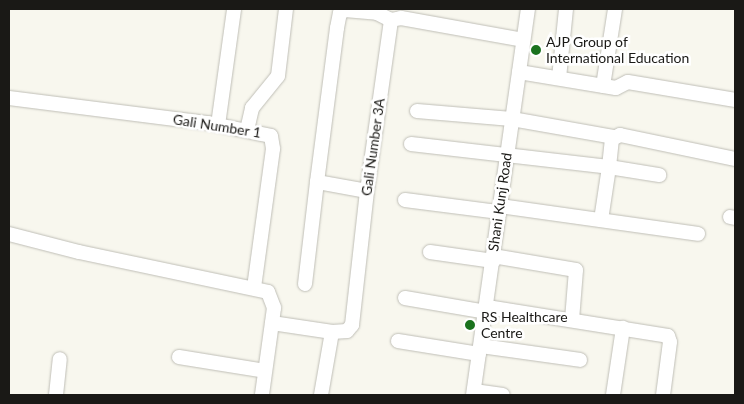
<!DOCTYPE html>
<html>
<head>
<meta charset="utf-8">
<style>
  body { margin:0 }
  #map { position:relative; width:744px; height:404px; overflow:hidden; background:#f8f7ee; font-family:Lato,sans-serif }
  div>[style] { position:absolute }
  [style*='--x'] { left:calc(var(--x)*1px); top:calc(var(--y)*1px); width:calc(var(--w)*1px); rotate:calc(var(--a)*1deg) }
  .roads { filter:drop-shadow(0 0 1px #bfbeb6) drop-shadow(0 0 1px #bfbeb6) }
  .minor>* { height:14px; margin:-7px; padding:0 7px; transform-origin:7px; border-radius:7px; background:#fff }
  .dots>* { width:14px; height:14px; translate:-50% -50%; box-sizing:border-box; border:2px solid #fff; border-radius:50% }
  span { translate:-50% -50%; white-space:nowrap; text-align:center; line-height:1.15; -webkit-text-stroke:5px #fff; paint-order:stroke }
  .poi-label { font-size:14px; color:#1a1916 }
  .left { translate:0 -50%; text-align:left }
  .street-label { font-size:14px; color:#1a1916 }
  .frame { position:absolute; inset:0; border:10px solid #1a1916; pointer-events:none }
</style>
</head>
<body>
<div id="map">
  <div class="roads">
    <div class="minor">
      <div style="--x:519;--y:72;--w:98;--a:9.4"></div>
      <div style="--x:616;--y:88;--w:13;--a:-27"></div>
      <div style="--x:628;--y:82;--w:109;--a:9.5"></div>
      <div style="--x:559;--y:78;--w:69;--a:-84.2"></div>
      <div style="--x:603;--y:86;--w:78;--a:-81.1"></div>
      <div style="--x:9;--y:98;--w:201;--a:7.2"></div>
      <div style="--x:208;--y:123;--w:64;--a:11.7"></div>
      <div style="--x:271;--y:136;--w:13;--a:81"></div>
      <div style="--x:273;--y:149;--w:140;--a:97.8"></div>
      <div style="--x:417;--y:111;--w:95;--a:4.8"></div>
      <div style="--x:512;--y:119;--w:104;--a:10"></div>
      <div style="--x:218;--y:125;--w:117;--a:-82.1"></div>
      <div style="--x:247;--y:130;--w:23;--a:-77"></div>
      <div style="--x:252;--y:108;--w:41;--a:-50.9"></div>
      <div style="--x:278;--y:76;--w:67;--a:-83.2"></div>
      <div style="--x:411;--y:144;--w:199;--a:6.6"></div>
      <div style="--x:609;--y:167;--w:28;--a:-84"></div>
      <div style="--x:612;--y:139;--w:9;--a:-27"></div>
      <div style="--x:620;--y:135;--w:117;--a:11.8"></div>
      <div style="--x:367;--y:191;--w:51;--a:-169.8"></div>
      <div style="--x:317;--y:182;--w:155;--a:-82.6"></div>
      <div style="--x:337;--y:28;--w:15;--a:-79"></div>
      <div style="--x:340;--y:13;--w:6;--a:-31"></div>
      <div style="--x:345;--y:10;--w:32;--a:5"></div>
      <div style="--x:377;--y:13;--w:16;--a:27"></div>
      <div style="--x:405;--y:200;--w:95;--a:7.3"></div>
      <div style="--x:500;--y:206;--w:200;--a:8"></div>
      <div style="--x:730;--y:217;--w:5;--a:11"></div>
      <div style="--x:601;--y:220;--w:54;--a:-81.4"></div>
      <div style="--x:609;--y:167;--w:51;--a:9.1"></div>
      <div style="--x:9;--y:234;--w:72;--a:14.4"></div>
      <div style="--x:79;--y:252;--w:193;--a:11.9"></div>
      <div style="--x:268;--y:292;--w:17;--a:69"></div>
      <div style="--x:274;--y:308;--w:88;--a:97.9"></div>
      <div style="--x:430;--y:252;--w:64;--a:8.1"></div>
      <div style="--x:493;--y:256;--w:84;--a:9.6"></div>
      <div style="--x:576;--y:270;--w:50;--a:94.6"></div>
      <div style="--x:305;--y:284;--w:103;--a:-83.3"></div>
      <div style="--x:405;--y:298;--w:82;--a:9.8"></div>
      <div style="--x:487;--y:307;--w:183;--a:9.1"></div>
      <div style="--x:668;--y:336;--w:6;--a:72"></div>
      <div style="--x:670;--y:342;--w:53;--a:97.5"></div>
      <div style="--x:272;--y:323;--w:61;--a:8.5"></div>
      <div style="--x:332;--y:332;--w:15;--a:-4"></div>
      <div style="--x:347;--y:331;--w:8;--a:-50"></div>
      <div style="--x:352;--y:325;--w:135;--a:-83.6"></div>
      <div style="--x:367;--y:191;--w:173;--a:-82"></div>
      <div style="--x:391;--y:20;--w:10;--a:-11"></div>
      <div style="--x:401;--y:18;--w:124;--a:10.2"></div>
      <div style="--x:398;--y:341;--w:82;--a:9.1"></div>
      <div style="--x:481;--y:346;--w:100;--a:8"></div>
      <div style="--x:179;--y:357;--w:87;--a:9.2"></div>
      <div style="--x:474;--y:391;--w:29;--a:8"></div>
      <div style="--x:56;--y:395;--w:36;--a:-84"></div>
      <div style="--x:321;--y:395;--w:64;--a:-80.1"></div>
      <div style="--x:473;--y:395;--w:390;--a:-81.9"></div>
      <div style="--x:613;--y:395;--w:68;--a:-81.5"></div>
    </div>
  </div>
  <div class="dots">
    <div style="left:536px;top:50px;background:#1a721d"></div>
    <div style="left:470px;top:325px;background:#1a721d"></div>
  </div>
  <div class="poi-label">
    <span class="left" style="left:546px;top:50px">AJP Group of<br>International Education</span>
    <span class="left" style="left:481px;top:325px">RS Healthcare<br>Centre</span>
  </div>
  <div class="street-label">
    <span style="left:217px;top:126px;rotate:9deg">Gali Number 1</span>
    <span style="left:373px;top:147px;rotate:-82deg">Gali Number 3A</span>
    <span style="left:500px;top:202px;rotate:-82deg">Shani Kunj Road</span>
  </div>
  <div class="frame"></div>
</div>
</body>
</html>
